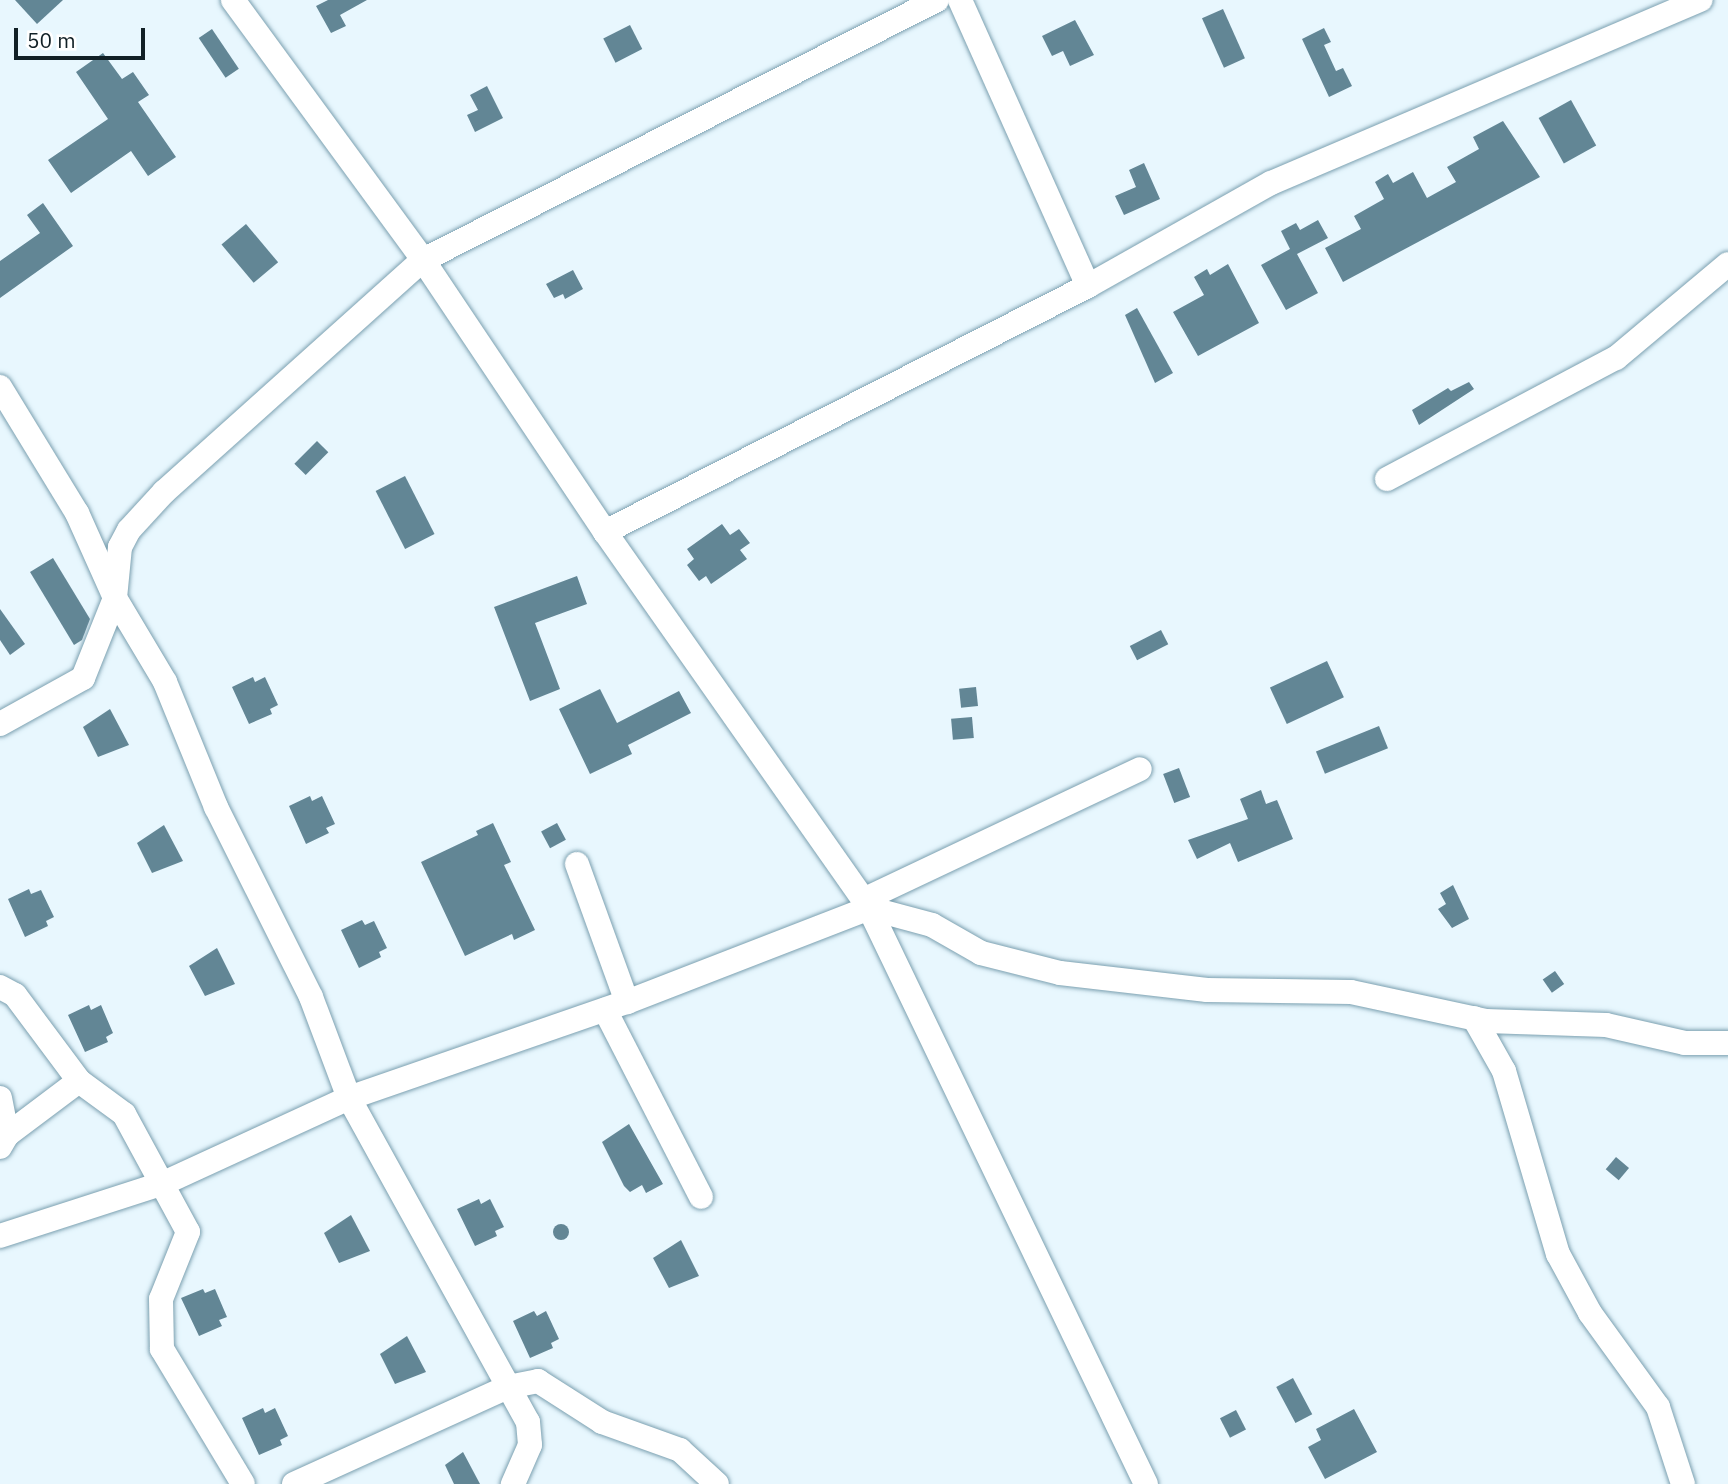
<!DOCTYPE html>
<html>
<head>
<meta charset="utf-8">
<style>
  body { margin:0 }
  #map { position:relative; width:1728px; height:1484px; overflow:hidden; background:#e8f7fe; font-family:"IBM Plex Sans",sans-serif }
  div>[style] { position:absolute }
  [style*='--x'] { left:calc(var(--x)*1px); top:calc(var(--y)*1px); width:calc(var(--w)*1px); rotate:calc(var(--a)*1deg) }
  .building>* { inset:0; background:#628695; transform-origin:0 0 }
  .round { border-radius:50% }
  .roads { filter:drop-shadow(0 0 2px #7ba0b0) drop-shadow(0 0 2px #7ba0b0) }
  .minor>* { height:24px; margin:-12px; padding:0 12px; transform-origin:12px; border-radius:12px; background:#fff }
  span { translate:-50% -50%; white-space:nowrap; text-align:center; line-height:1.15; -webkit-text-stroke:7px #fff; paint-order:stroke }
  .scale { position:absolute; left:14px; top:28px; width:131px; height:32px; box-sizing:border-box; border:4px solid #112026; border-top:0; padding-left:9px; font-size:21px; line-height:24px; white-space:nowrap; color:#112026; -webkit-text-stroke:5px #fff; paint-order:stroke }
</style>
</head>
<body>
<div id="map">
  <div class="building">
    <div style="clip-path:polygon(15px 0,63px 0,37px 24px)"></div>
    <div style="clip-path:polygon(328px 0,367px 0,340px 15px,346px 26px,331px 33px,316px 6px)"></div>
    <div style="left:1223px;top:9px;width:54px;height:23px;rotate:66deg"></div>
    <div style="clip-path:polygon(1075px 20px,1094px 55px,1070px 66px,1063px 51px,1052px 56px,1042px 36px)"></div>
    <div style="left:630px;top:25px;width:27px;height:30px;rotate:63deg"></div>
    <div style="clip-path:polygon(1324px 28px,1331px 42px,1324px 45px,1336px 71px,1343px 68px,1352px 86px,1329px 97px,1302px 39px)"></div>
    <div style="left:212px;top:29px;width:48px;height:16px;rotate:56deg"></div>
    <div style="clip-path:polygon(103px 53px,122px 79px,133px 72px,149px 95px,138px 102px,176px 157px,148px 176px,131px 151px,71px 193px,48px 160px,108px 119px,76px 72px)"></div>
    <div style="clip-path:polygon(487px 86px,503px 118px,475px 132px,467px 115px,478px 110px,470px 95px)"></div>
    <div style="left:1571px;top:100px;width:52px;height:37px;rotate:61deg"></div>
    <div style="clip-path:polygon(1503px 121px,1540px 177px,1343px 282px,1325px 248px,1361px 229px,1354px 216px,1384px 199px,1375px 182px,1388px 174px,1393px 183px,1413px 172px,1427px 198px,1456px 182px,1447px 167px,1479px 149px,1473px 137px)"></div>
    <div style="clip-path:polygon(1144px 163px,1160px 199px,1124px 215px,1115px 196px,1136px 187px,1129px 170px)"></div>
    <div style="clip-path:polygon(43px 203px,73px 246px,0 298px,0 261px,40px 233px,27px 215px)"></div>
    <div style="clip-path:polygon(1318px 220px,1328px 238px,1297px 254px,1318px 293px,1286px 310px,1261px 265px,1290px 249px,1281px 231px,1296px 223px,1300px 230px)"></div>
    <div style="left:246px;top:224px;width:50px;height:32px;rotate:50deg"></div>
    <div style="clip-path:polygon(1228px 264px,1259px 323px,1198px 356px,1173px 312px,1204px 295px,1194px 277px,1207px 269px,1210px 275px)"></div>
    <div style="clip-path:polygon(573px 270px,583px 289px,565px 299px,563px 294px,554px 298px,546px 284px)"></div>
    <div style="clip-path:polygon(1137px 308px,1173px 373px,1155px 383px,1125px 315px)"></div>
    <div style="clip-path:polygon(1469px 382px,1474px 389px,1419px 425px,1412px 410px,1448px 388px,1451px 391px)"></div>
    <div style="left:317px;top:441px;width:16px;height:32px;rotate:45deg"></div>
    <div style="left:405px;top:476px;width:65px;height:33px;rotate:63deg"></div>
    <div style="clip-path:polygon(722px 524px,730px 535px,739px 529px,750px 543px,740px 550px,747px 559px,711px 584px,706px 576px,699px 581px,687px 565px,694px 559px,687px 549px)"></div>
    <div style="clip-path:polygon(53px 558px,90px 619px,82px 640px,74px 645px,30px 572px)"></div>
    <div style="clip-path:polygon(577px 576px,587px 604px,535px 623px,560px 689px,530px 701px,494px 607px)"></div>
    <div style="clip-path:polygon(0 609px,25px 644px,10px 655px,0 640px)"></div>
    <div style="left:1161px;top:630px;width:16px;height:35px;rotate:63deg"></div>
    <div style="left:1327px;top:661px;width:40px;height:63px;rotate:65deg"></div>
    <div style="clip-path:polygon(253px 677px,255px 682px,265px 677px,278px 705px,270px 709px,272px 714px,249px 724px,232px 687px)"></div>
    <div style="left:976px;top:687px;width:19px;height:17px;rotate:84deg"></div>
    <div style="clip-path:polygon(600px 689px,617px 723px,679px 691px,691px 713px,628px 745px,632px 754px,590px 774px,559px 709px)"></div>
    <div style="clip-path:polygon(110px 709px,129px 745px,98px 757px,83px 727px)"></div>
    <div style="left:972px;top:717px;width:21px;height:21px;rotate:85deg"></div>
    <div style="left:1379px;top:726px;width:24px;height:68px;rotate:68deg"></div>
    <div style="left:1179px;top:768px;width:31px;height:17px;rotate:69deg"></div>
    <div style="clip-path:polygon(1261px 790px,1266px 804px,1277px 800px,1293px 839px,1238px 862px,1230px 843px,1197px 859px,1188px 840px,1248px 819px,1240px 799px)"></div>
    <div style="clip-path:polygon(310px 796px,312px 801px,322px 796px,335px 824px,326px 828px,329px 833px,306px 844px,289px 806px)"></div>
    <div style="clip-path:polygon(493px 823px,511px 862px,504px 865px,535px 930px,514px 940px,512px 934px,465px 956px,421px 862px,478px 835px,476px 831px)"></div>
    <div style="left:557px;top:823px;width:19px;height:18px;rotate:62deg"></div>
    <div style="clip-path:polygon(164px 825px,183px 861px,152px 873px,137px 843px)"></div>
    <div style="clip-path:polygon(1453px 885px,1469px 919px,1452px 928px,1438px 909px,1446px 904px,1440px 893px)"></div>
    <div style="clip-path:polygon(29px 889px,31px 894px,41px 890px,54px 917px,46px 921px,48px 926px,25px 937px,8px 899px)"></div>
    <div style="clip-path:polygon(362px 920px,365px 925px,374px 921px,387px 948px,379px 952px,381px 957px,359px 968px,341px 930px)"></div>
    <div style="clip-path:polygon(217px 948px,235px 984px,205px 996px,189px 966px)"></div>
    <div style="left:1555px;top:971px;width:16px;height:15px;rotate:55deg"></div>
    <div style="clip-path:polygon(89px 1005px,91px 1010px,101px 1005px,113px 1033px,106px 1037px,108px 1042px,85px 1052px,68px 1015px)"></div>
    <div style="clip-path:polygon(629px 1124px,663px 1184px,646px 1193px,642px 1185px,630px 1192px,624px 1186px,602px 1142px)"></div>
    <div style="left:1616px;top:1157px;width:17px;height:16px;rotate:40deg"></div>
    <div style="clip-path:polygon(479px 1199px,481px 1204px,490px 1199px,504px 1227px,495px 1231px,497px 1236px,475px 1246px,457px 1209px)"></div>
    <div style="clip-path:polygon(351px 1215px,370px 1251px,339px 1263px,324px 1233px)"></div>
    <div class="round" style="left:553px;top:1224px;width:16px;height:16px"></div>
    <div style="clip-path:polygon(681px 1240px,699px 1276px,669px 1288px,653px 1258px)"></div>
    <div style="clip-path:polygon(203px 1289px,205px 1293px,215px 1289px,227px 1317px,219px 1320px,222px 1326px,199px 1336px,181px 1298px)"></div>
    <div style="clip-path:polygon(534px 1311px,537px 1316px,546px 1311px,559px 1339px,551px 1343px,553px 1348px,530px 1358px,513px 1321px)"></div>
    <div style="clip-path:polygon(407px 1336px,426px 1372px,395px 1384px,380px 1354px)"></div>
    <div style="left:1293px;top:1378px;width:41px;height:19px;rotate:62deg"></div>
    <div style="clip-path:polygon(263px 1408px,265px 1413px,275px 1408px,288px 1436px,280px 1440px,282px 1445px,259px 1455px,242px 1418px)"></div>
    <div style="clip-path:polygon(1354px 1409px,1377px 1452px,1325px 1479px,1308px 1447px,1321px 1440px,1316px 1429px)"></div>
    <div style="left:1236px;top:1410px;width:22px;height:18px;rotate:63deg"></div>
    <div style="clip-path:polygon(463px 1452px,480px 1484px,454px 1484px,445px 1465px)"></div>
  </div>
  <div class="roads">
    <div class="minor">
      <div style="--x:233;--y:0;--w:322;--a:53.8"></div>
      <div style="--x:423;--y:260;--w:327;--a:56.2"></div>
      <div style="--x:605;--y:532;--w:459;--a:54.9"></div>
      <div style="--x:869;--y:908;--w:639;--a:64.32"></div>
      <div style="--x:960;--y:0;--w:313;--a:65.9"></div>
      <div style="--x:0;--y:387;--w:148;--a:58.6"></div>
      <div style="--x:77;--y:513;--w:93;--a:65.9"></div>
      <div style="--x:115;--y:598;--w:98;--a:59.2"></div>
      <div style="--x:165;--y:682;--w:135;--a:67.8"></div>
      <div style="--x:216;--y:807;--w:212;--a:63.4"></div>
      <div style="--x:311;--y:997;--w:108;--a:69.4"></div>
      <div style="--x:349;--y:1098;--w:370;--a:61.1"></div>
      <div style="--x:528;--y:1422;--w:23;--a:85"></div>
      <div style="--x:530;--y:1445;--w:43;--a:113.6"></div>
      <div style="--x:1387;--y:479;--w:259;--a:-27.9"></div>
      <div style="--x:1616;--y:358;--w:146;--a:-40"></div>
      <div style="--x:605;--y:532;--w:542;--a:-26.99"></div>
      <div style="--x:1088;--y:286;--w:210;--a:-29.4"></div>
      <div style="--x:1271;--y:183;--w:467;--a:-23.1"></div>
      <div style="--x:0;--y:724;--w:95;--a:-29"></div>
      <div style="--x:83;--y:678;--w:86;--a:-68.2"></div>
      <div style="--x:115;--y:598;--w:51;--a:-84.4"></div>
      <div style="--x:120;--y:547;--w:19;--a:-62"></div>
      <div style="--x:129;--y:530;--w:52;--a:-47.4"></div>
      <div style="--x:164;--y:492;--w:348;--a:-41.9"></div>
      <div style="--x:423;--y:260;--w:576;--a:-26.83"></div>
      <div style="--x:577;--y:864;--w:147;--a:70.1"></div>
      <div style="--x:863;--y:900;--w:306;--a:-25.3"></div>
      <div style="--x:0;--y:987;--w:17;--a:28"></div>
      <div style="--x:15;--y:995;--w:107;--a:53.3"></div>
      <div style="--x:79;--y:1081;--w:56;--a:36.3"></div>
      <div style="--x:124;--y:1114;--w:134;--a:61.5"></div>
      <div style="--x:188;--y:1232;--w:72;--a:111.9"></div>
      <div style="--x:161;--y:1299;--w:50;--a:88.9"></div>
      <div style="--x:162;--y:1349;--w:157;--a:59"></div>
      <div style="--x:605;--y:1010;--w:210;--a:62.8"></div>
      <div style="--x:1474;--y:1018;--w:61;--a:60.5"></div>
      <div style="--x:1504;--y:1071;--w:191;--a:73.6"></div>
      <div style="--x:1558;--y:1254;--w:67;--a:61.5"></div>
      <div style="--x:1590;--y:1313;--w:116;--a:54.1"></div>
      <div style="--x:1658;--y:1407;--w:81;--a:72"></div>
      <div style="--x:0;--y:1098;--w:38;--a:79"></div>
      <div style="--x:0;--y:1147;--w:14;--a:-60"></div>
      <div style="--x:7;--y:1135;--w:90;--a:-36.9"></div>
      <div style="--x:0;--y:1236;--w:172;--a:-17.9"></div>
      <div style="--x:164;--y:1183;--w:204;--a:-24.7"></div>
      <div style="--x:349;--y:1098;--w:294;--a:-19.1"></div>
      <div style="--x:627;--y:1002;--w:260;--a:-21.2"></div>
      <div style="--x:869;--y:908;--w:65;--a:15.1"></div>
      <div style="--x:932;--y:925;--w:56;--a:29.7"></div>
      <div style="--x:981;--y:953;--w:81;--a:14.2"></div>
      <div style="--x:1060;--y:973;--w:148;--a:6.6"></div>
      <div style="--x:1207;--y:990;--w:144;--a:0.8"></div>
      <div style="--x:1351;--y:992;--w:138;--a:12.1"></div>
      <div style="--x:1486;--y:1021;--w:120;--a:1.9"></div>
      <div style="--x:1606;--y:1025;--w:81;--a:12.8"></div>
      <div style="--x:1685;--y:1043;--w:43;--a:0"></div>
      <div style="--x:294;--y:1484;--w:235;--a:-24.4"></div>
      <div style="--x:508;--y:1387;--w:31;--a:-11"></div>
      <div style="--x:538;--y:1381;--w:76;--a:32.6"></div>
      <div style="--x:602;--y:1422;--w:83;--a:19.7"></div>
      <div style="--x:680;--y:1450;--w:50;--a:42.6"></div>
    </div>
  </div>
  <div class="scale">50 m</div>
</div>
</body>
</html>
